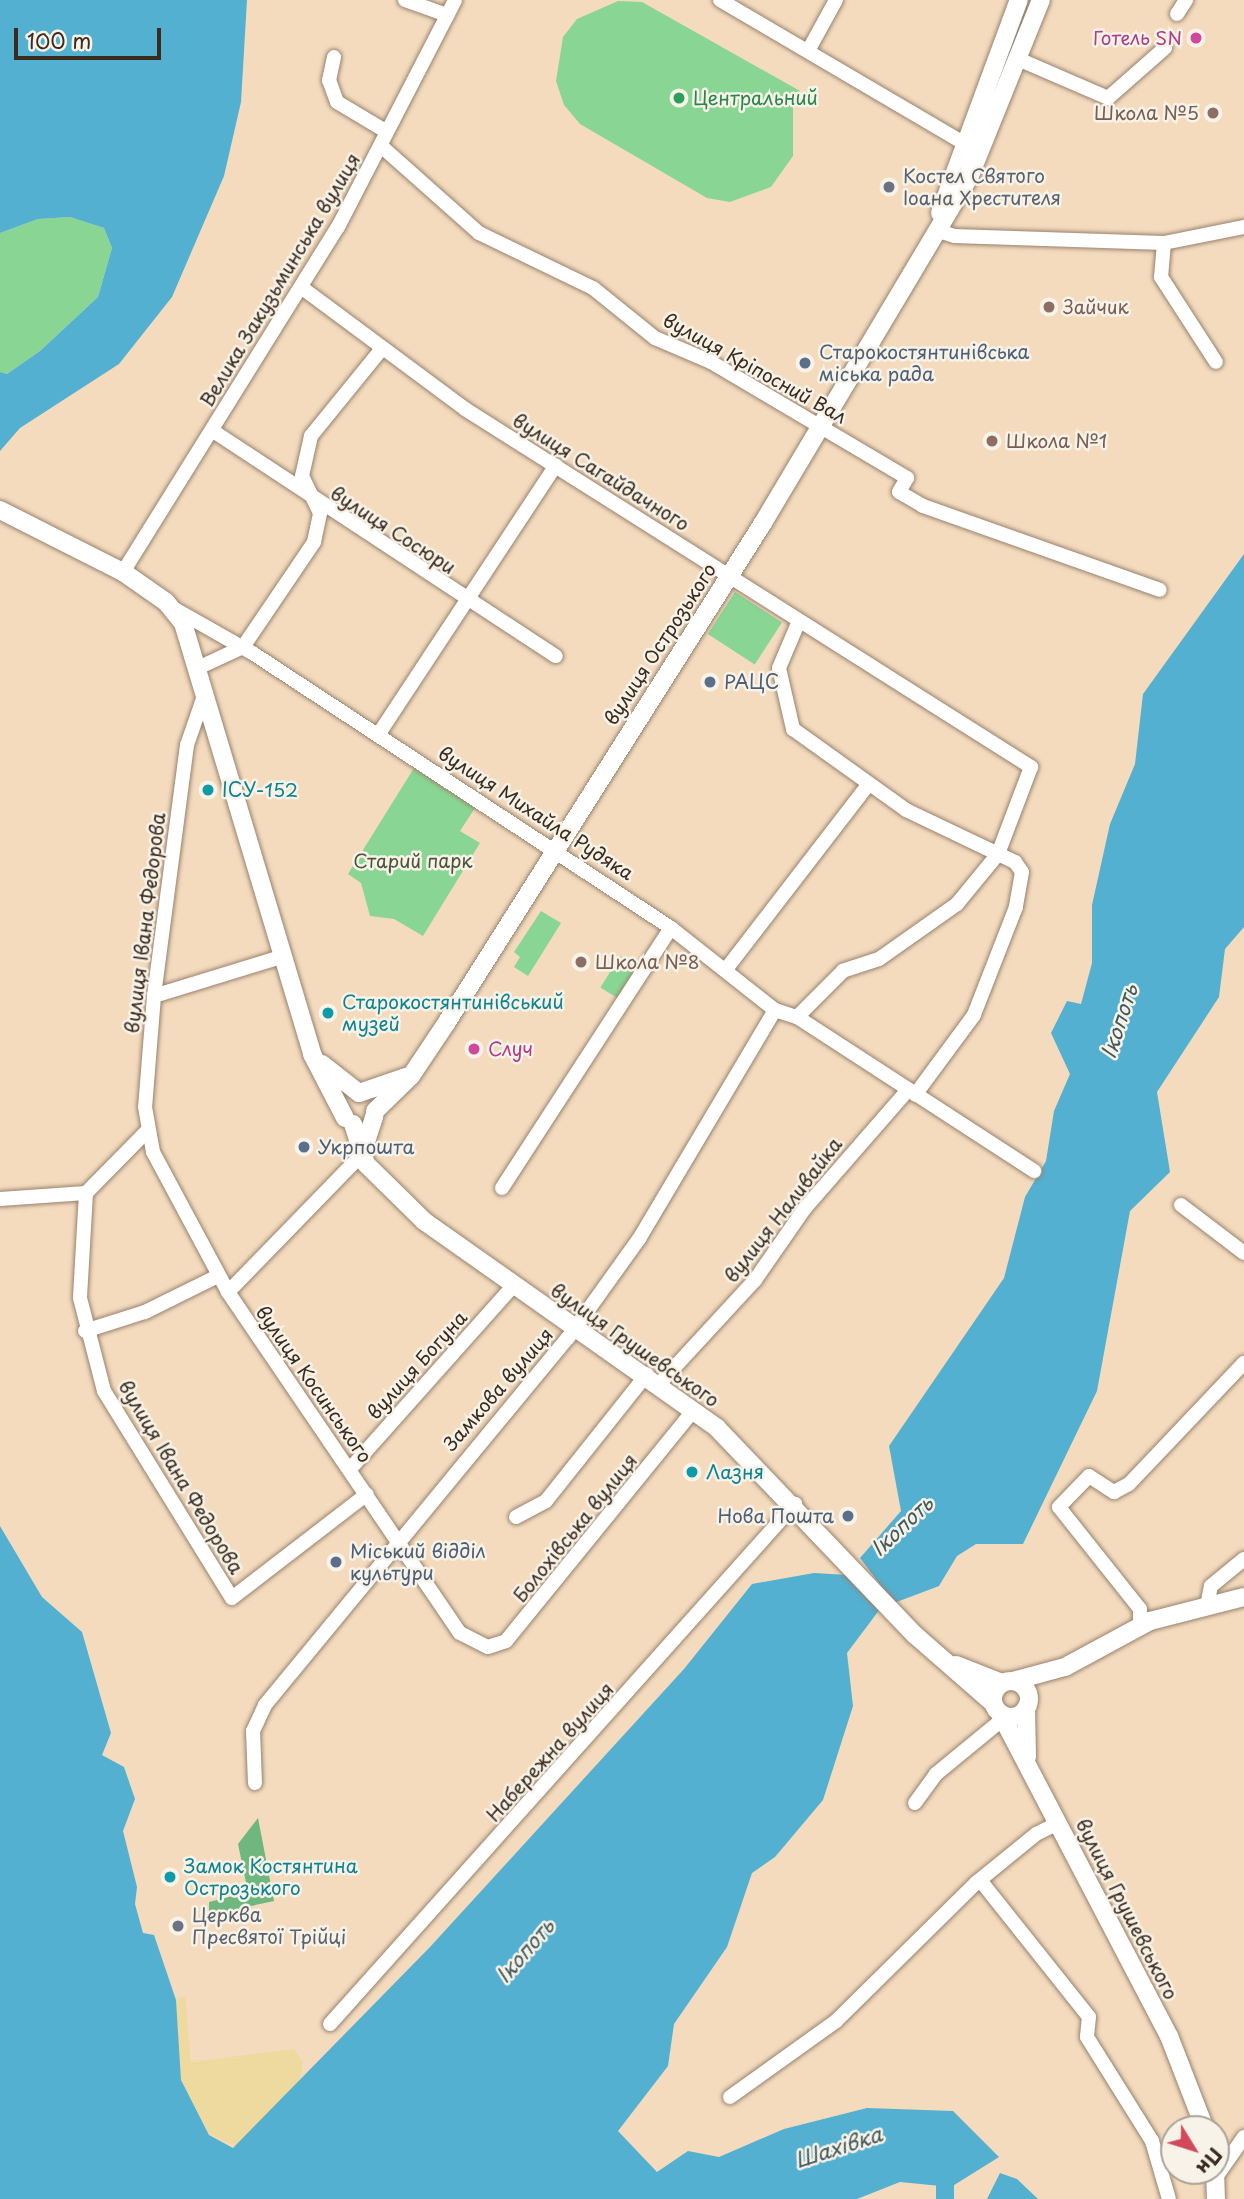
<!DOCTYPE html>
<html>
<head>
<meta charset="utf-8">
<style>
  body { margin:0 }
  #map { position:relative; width:1244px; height:2199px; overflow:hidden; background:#f4dbbe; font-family:"Playpen Sans",sans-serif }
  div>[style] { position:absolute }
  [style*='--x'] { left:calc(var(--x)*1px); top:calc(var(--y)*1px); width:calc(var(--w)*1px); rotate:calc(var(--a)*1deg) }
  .green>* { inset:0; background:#89d694; transform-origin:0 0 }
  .forest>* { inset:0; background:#6eb77e }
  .sand>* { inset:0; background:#eeda9e }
  .water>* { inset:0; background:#53b0d1 }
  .river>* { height:18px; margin:-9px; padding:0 9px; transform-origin:9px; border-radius:9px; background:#53b0d1 }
  .roads { filter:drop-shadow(0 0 2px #98826e) drop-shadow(0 0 2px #98826e) }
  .minor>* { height:14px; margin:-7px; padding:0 7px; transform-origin:7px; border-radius:7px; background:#fff }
  .major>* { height:18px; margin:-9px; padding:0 9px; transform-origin:9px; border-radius:9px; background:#fff }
  .major>.ring { margin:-9px; padding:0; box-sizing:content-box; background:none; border:18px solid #fff; border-radius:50% }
  .dots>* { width:19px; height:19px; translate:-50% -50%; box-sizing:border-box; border:4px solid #f7f3e8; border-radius:50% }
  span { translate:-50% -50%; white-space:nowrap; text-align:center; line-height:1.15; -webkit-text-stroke:5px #f7f3e8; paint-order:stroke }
  .hotel-label { font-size:19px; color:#b23c85 }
  .right { translate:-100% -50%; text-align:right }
  .left { translate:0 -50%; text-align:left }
  .leisure-label { font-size:19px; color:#27864d }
  .education-label { font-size:19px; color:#785e54 }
  .worship-label { font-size:19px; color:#5b616d }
  .street-label { font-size:19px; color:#3b2a1e }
  .service-label { font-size:19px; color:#4e5e75 }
  .culture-label { font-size:19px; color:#0d838f }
  .park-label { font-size:19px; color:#4e553c }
  .water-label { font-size:21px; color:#43595d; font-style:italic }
  .north { position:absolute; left:1160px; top:2115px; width:70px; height:70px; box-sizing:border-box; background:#f7f3e8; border:2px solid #aca397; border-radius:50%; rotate:128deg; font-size:19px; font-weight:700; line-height:28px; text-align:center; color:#3b2a1e }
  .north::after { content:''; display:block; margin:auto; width:24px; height:32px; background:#d1495b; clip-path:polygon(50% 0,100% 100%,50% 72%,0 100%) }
  .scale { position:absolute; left:14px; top:28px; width:147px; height:32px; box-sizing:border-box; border:4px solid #3b2a1e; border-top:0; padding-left:9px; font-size:21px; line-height:24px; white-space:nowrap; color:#3b2a1e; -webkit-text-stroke:5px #f7f3e8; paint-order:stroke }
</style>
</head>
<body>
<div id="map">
  <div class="green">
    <div style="clip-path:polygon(618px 1px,642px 2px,800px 91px,793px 106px,793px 156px,771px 187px,730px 202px,707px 198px,580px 124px,564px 105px,556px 81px,563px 37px,577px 19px)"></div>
    <div style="clip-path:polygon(70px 217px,104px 228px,112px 248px,98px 297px,40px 351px,7px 374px,0 372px,0 233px,38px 219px)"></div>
    <div style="left:735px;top:592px;width:56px;height:50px;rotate:33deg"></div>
    <div style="clip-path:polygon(414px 768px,475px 808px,460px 831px,480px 843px,423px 936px,394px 919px,370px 916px,361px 883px,348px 874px)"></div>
    <div style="clip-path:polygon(541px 911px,561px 923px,528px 976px,514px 967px,520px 957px,514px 952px)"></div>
    <div style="left:620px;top:956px;width:22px;height:37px;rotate:32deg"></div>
  </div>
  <div class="forest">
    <div style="clip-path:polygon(258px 1818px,274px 1901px,209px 1915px,209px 1902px,248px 1892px,238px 1844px)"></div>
  </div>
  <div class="sand">
    <div style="clip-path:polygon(185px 1996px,191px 2062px,294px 2049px,303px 2062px,299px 2084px,239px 2148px,209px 2134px,181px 2081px,176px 2000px)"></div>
  </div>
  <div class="water">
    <div style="clip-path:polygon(0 0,247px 0,241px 102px,224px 176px,172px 297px,119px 364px,20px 428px,0 451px,0 372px,7px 374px,40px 351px,98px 297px,112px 248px,104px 228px,70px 217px,38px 219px,0 233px)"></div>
    <div style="clip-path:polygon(1244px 554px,1244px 927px,1225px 949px,1219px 997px,1157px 1092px,1170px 1172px,1130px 1211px,1097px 1391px,1023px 1544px,976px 1544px,957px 1556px,939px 1586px,894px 1603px,860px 1558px,901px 1511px,889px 1446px,1004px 1278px,1025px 1197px,1046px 1161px,1054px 1111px,1070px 1074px,1051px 1033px,1067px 1001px,1081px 1004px,1092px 963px,1092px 905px,1110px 824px,1135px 764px,1143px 694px)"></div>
    <div style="clip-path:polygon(0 1526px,42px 1597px,82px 1632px,111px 1733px,102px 1755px,124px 1767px,135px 1799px,123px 1831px,137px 1887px,135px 1904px,143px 1933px,154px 1935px,176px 2000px,181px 2080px,209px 2135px,233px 2148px,430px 1947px,684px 1669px,752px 1584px,814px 1573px,848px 1575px,880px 1609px,847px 1653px,853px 1706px,823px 1800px,775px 1857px,752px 1873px,727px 1947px,674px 2024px,668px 2066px,618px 2131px,657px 2172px,688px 2151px,719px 2157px,784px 2129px,867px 2108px,953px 2111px,999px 2157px,951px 2187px,900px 2182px,857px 2199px,0 2199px)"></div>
    <div style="clip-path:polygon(1000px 2173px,1017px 2179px,1038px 2199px,987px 2199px)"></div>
  </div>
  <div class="river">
    <div style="--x:945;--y:2199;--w:33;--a:-90"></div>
  </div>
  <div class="roads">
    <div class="minor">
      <div style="--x:405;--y:0;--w:45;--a:19.7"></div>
      <div style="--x:720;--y:0;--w:281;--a:30.4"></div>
      <div style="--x:1177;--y:14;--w:17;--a:-57"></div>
      <div style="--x:808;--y:51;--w:58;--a:-61.2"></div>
      <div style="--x:334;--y:57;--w:24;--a:102"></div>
      <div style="--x:329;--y:80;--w:23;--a:70"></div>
      <div style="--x:337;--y:102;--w:58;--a:31"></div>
      <div style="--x:1018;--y:59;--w:98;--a:23.4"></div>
      <div style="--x:1108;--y:98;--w:76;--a:-41.3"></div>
      <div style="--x:381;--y:146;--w:131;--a:41.6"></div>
      <div style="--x:479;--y:233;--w:127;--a:25.8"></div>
      <div style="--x:593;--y:288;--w:80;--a:38.9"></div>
      <div style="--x:655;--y:338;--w:61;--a:23.2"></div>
      <div style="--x:711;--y:362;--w:228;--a:30.6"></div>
      <div style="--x:907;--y:478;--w:16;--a:120"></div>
      <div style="--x:899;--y:492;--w:28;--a:30"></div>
      <div style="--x:923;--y:506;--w:251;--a:19.5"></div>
      <div style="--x:936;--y:230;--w:19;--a:18"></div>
      <div style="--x:954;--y:236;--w:210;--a:1.9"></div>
      <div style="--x:1164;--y:243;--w:82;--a:-11.3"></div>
      <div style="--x:1164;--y:243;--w:34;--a:95"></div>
      <div style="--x:1161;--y:277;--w:101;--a:57.1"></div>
      <div style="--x:301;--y:287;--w:204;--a:36.6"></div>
      <div style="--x:465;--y:409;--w:670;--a:32.31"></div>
      <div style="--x:1031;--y:767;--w:93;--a:110.8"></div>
      <div style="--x:998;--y:854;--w:65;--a:129.4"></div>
      <div style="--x:957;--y:904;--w:95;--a:144.8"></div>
      <div style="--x:879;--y:959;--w:38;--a:162"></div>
      <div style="--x:843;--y:971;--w:65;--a:135"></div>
      <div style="--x:213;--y:431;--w:410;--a:33.3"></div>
      <div style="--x:123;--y:572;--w:407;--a:-58.1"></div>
      <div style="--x:338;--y:227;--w:255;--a:-62.7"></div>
      <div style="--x:173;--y:608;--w:93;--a:29.6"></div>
      <div style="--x:254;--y:654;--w:499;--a:33.3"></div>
      <div style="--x:671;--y:928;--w:132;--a:38.3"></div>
      <div style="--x:775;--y:1010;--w:23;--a:18"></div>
      <div style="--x:797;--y:1017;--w:283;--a:33"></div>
      <div style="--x:799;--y:621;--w:51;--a:113.1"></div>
      <div style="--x:779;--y:668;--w:63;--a:77.1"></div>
      <div style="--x:793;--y:729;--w:139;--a:35.6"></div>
      <div style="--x:906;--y:810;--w:121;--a:25.5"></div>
      <div style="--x:1015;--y:862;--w:12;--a:55"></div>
      <div style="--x:1022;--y:872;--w:36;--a:100"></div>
      <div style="--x:1016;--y:907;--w:116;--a:111.3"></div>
      <div style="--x:974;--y:1015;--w:99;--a:126.4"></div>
      <div style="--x:200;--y:667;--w:47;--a:-24.9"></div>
      <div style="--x:243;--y:647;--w:127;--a:-55.9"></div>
      <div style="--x:314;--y:542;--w:30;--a:-78"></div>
      <div style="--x:320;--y:513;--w:41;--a:-115.9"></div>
      <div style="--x:302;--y:476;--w:41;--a:-77.3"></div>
      <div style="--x:311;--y:436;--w:111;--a:-50.9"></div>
      <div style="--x:205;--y:693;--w:55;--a:109.1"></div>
      <div style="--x:187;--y:745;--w:253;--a:97.5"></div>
      <div style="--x:154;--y:996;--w:111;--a:94.6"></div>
      <div style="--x:145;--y:1107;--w:46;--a:79.9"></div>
      <div style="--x:153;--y:1152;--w:159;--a:61.8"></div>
      <div style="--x:228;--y:1292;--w:412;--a:55.8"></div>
      <div style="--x:460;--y:1633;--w:31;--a:27"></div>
      <div style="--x:488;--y:1647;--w:19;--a:-18"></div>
      <div style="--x:506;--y:1641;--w:296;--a:-50.9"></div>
      <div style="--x:378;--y:735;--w:323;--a:-56.6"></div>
      <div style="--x:727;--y:968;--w:231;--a:-52.4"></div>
      <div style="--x:154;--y:996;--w:136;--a:-17.1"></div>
      <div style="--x:148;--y:1130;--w:88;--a:134.5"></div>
      <div style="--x:86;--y:1193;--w:105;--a:93.3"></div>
      <div style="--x:80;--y:1298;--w:96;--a:75.5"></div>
      <div style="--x:104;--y:1391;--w:243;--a:58.3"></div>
      <div style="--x:232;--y:1598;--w:170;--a:-37.6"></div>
      <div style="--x:502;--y:1188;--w:310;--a:-57"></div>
      <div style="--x:0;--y:1199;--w:86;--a:-4"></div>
      <div style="--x:1181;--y:1205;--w:79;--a:37.3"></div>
      <div style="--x:228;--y:1292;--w:192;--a:-45.8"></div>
      <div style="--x:85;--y:1331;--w:63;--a:-17.6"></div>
      <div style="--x:145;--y:1312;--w:81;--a:-26.3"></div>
      <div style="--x:659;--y:1384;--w:142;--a:-47.3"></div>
      <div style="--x:755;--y:1280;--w:88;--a:-55.2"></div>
      <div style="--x:805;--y:1208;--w:157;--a:-48.9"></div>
      <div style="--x:350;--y:1469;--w:244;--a:-48.3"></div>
      <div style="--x:516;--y:1517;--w:34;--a:-28"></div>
      <div style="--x:546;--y:1501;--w:162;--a:-51.5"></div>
      <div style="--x:1207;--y:1606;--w:20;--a:-79"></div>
      <div style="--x:1211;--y:1586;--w:43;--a:-39.3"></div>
      <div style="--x:1140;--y:1626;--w:17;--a:-90"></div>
      <div style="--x:1140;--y:1609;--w:130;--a:-128.5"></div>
      <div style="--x:1059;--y:1507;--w:43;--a:-45.9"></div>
      <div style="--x:1089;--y:1476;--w:30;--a:33"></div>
      <div style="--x:1114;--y:1492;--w:17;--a:-28"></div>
      <div style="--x:1129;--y:1484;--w:167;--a:-46.5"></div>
      <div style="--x:255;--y:1783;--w:52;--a:-92.2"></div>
      <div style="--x:253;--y:1731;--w:29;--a:-65"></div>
      <div style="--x:265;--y:1705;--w:476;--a:-50.5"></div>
      <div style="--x:568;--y:1338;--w:122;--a:-54.4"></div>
      <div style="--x:639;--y:1239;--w:266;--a:-59.3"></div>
      <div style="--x:915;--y:1803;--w:36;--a:-54"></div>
      <div style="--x:936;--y:1774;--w:87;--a:-39.4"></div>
      <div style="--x:980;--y:1880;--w:175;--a:51.5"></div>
      <div style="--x:1089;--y:2017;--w:20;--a:96"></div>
      <div style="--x:1087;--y:2037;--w:123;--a:58"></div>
      <div style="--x:1152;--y:2141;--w:60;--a:73.7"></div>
      <div style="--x:330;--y:2024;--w:698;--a:-48.2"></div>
      <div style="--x:730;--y:2097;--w:130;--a:-35.6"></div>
      <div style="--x:836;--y:2021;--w:197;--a:-44.6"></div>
      <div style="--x:976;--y:1883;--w:77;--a:-39.2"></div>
      <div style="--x:1036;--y:1834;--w:25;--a:-26"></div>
      <div style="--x:1216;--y:2177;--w:49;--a:-55"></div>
    </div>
    <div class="major">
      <div style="--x:940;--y:213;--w:227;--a:-69.7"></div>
      <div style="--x:0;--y:510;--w:138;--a:26.8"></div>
      <div style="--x:123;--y:572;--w:52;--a:34.9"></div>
      <div style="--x:166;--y:602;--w:27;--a:51"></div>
      <div style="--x:183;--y:623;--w:450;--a:73.3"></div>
      <div style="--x:312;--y:1054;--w:72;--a:62.7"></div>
      <div style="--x:322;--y:1064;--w:47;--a:38.1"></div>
      <div style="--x:359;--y:1093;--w:50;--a:-18.8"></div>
      <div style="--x:375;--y:1111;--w:50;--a:-44.2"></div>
      <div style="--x:411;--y:1076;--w:65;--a:-56.3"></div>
      <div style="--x:447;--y:1022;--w:591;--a:-57.66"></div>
      <div style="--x:763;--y:523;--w:402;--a:-59.2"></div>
      <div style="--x:969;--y:178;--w:192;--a:-68"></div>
      <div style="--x:353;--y:1124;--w:42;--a:72"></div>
      <div style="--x:366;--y:1164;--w:81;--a:44.5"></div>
      <div style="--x:424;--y:1221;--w:359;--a:35.2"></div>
      <div style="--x:717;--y:1428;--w:286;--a:46.3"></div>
      <div style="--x:915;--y:1635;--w:103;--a:41.1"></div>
      <div style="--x:362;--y:1154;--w:40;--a:-72"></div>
      <div style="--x:956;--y:1665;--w:49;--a:21.4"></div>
      <div style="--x:1013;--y:1681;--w:54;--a:-15.1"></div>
      <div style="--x:1065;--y:1667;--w:97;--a:-28.4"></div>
      <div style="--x:1150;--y:1621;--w:97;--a:-14.3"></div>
      <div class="ring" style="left:993px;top:1681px;width:18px;height:18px"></div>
      <div style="--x:1026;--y:1708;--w:49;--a:88.8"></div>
      <div style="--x:1000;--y:1713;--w:365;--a:62.4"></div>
      <div style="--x:1169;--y:2036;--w:100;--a:68.8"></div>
      <div style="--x:1215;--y:2171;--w:28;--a:88"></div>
    </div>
  </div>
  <div class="dots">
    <div style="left:1196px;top:38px;background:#d1479c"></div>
    <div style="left:679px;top:98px;background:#2e9e5b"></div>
    <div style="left:1213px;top:113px;background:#8d6e63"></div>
    <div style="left:889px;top:187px;background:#6b7280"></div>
    <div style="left:1049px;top:307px;background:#8d6e63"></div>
    <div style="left:805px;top:363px;background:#5c6f8a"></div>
    <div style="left:992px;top:441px;background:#8d6e63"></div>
    <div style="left:710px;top:682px;background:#5c6f8a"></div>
    <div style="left:208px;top:790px;background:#0f9aa8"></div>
    <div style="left:581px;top:962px;background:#8d6e63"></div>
    <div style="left:328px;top:1013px;background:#0f9aa8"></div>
    <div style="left:474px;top:1049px;background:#d1479c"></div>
    <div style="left:304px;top:1147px;background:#5c6f8a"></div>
    <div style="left:692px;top:1472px;background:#0f9aa8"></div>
    <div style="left:848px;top:1516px;background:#5c6f8a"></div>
    <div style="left:336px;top:1562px;background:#5c6f8a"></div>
    <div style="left:170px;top:1877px;background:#0f9aa8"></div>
    <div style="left:178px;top:1926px;background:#6b7280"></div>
  </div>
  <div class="hotel-label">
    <span class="right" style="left:1182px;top:38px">Готель SN</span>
    <span class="left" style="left:488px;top:1049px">Случ</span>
  </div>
  <div class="leisure-label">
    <span class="left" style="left:693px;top:98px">Центральний</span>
  </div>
  <div class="education-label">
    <span class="right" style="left:1199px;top:113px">Школа №5</span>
    <span class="left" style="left:1063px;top:307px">Зайчик</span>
    <span class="left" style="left:1006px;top:441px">Школа №1</span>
    <span class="left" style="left:595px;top:962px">Школа №8</span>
  </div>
  <div class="worship-label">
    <span class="left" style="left:903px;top:187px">Костел Святого<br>Іоана Хрестителя</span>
    <span class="left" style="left:192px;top:1926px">Церква<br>Пресвятої Трійці</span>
  </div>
  <div class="street-label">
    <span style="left:280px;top:280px;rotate:-59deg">Велика Закузьминська вулиця</span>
    <span style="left:755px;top:368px;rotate:29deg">вулиця Кріпосний Вал</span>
    <span style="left:601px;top:472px;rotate:32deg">вулиця Сагайдачного</span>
    <span style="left:393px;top:530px;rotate:33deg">вулиця Сосюри</span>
    <span style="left:660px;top:644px;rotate:-57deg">вулиця Острозького</span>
    <span style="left:536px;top:813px;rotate:33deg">вулиця Михайла Рудяка</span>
    <span style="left:145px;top:923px;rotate:-83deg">вулиця Івана Федорова</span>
    <span style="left:783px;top:1210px;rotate:-52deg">вулиця Наливайка</span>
    <span style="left:635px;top:1345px;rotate:35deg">вулиця Грушевського</span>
    <span style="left:417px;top:1365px;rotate:-48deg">вулиця Богуна</span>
    <span style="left:314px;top:1384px;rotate:55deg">вулиця Косинського</span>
    <span style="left:498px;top:1389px;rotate:-49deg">Замкова вулиця</span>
    <span style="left:181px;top:1477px;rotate:59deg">вулиця Івана Федорова</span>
    <span style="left:575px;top:1528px;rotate:-51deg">Болохівська вулиця</span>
    <span style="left:550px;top:1752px;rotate:-48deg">Набережна вулиця</span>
    <span style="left:1127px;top:1909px;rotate:63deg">вулиця Грушевського</span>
  </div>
  <div class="service-label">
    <span class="left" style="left:819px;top:363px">Старокостянтинівська<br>міська рада</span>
    <span class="left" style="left:724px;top:682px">РАЦС</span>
    <span class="left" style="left:318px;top:1147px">Укрпошта</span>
    <span class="right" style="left:834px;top:1516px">Нова Пошта</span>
    <span class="left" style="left:350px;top:1562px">Міський відділ<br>культури</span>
  </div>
  <div class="culture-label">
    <span class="left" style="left:222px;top:790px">ІСУ-152</span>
    <span class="left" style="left:342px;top:1013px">Старокостянтинівський<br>музей</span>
    <span class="left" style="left:706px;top:1472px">Лазня</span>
    <span class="left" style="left:184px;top:1877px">Замок Костянтина<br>Острозького</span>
  </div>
  <div class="park-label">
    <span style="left:413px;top:861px">Старий парк</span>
  </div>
  <div class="water-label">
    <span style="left:1118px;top:1021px;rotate:-72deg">Ікопоть</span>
    <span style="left:901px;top:1525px;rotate:-43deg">Ікопоть</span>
    <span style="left:524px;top:1950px;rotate:-49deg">Ікопоть</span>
    <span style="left:838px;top:2146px;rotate:-18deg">Шахівка</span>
  </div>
  <div class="north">Пн</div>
  <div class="scale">100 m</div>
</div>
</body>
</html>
